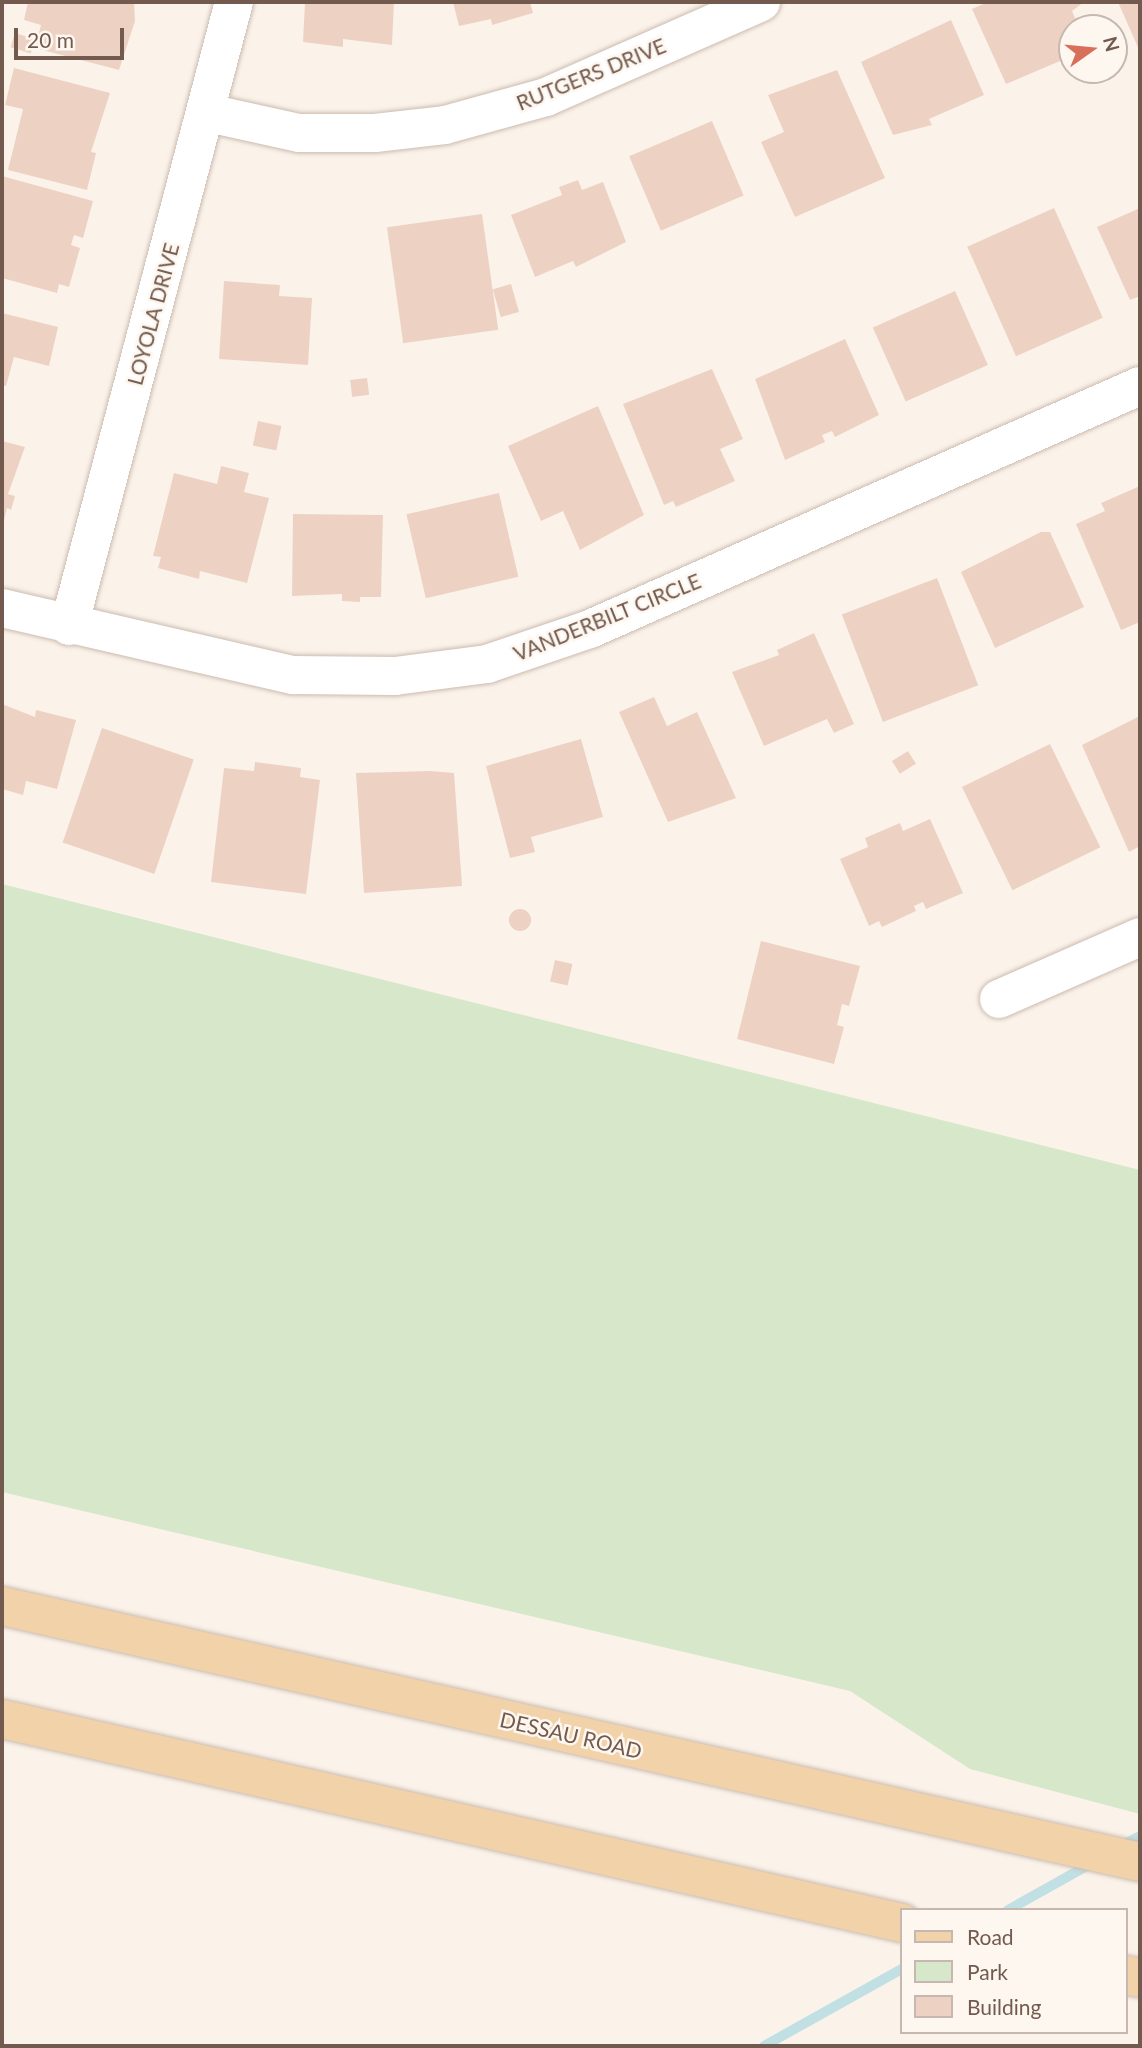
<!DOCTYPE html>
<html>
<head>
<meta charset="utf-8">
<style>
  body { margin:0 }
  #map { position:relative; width:1142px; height:2048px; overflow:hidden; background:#fbf3ea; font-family:Lato,sans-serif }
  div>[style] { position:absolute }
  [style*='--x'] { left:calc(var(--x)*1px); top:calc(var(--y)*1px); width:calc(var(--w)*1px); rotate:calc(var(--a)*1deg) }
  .green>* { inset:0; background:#d7e7c9 }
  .stream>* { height:10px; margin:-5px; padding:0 5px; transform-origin:5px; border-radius:5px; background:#c0e0e3 }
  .building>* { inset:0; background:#edd2c4; transform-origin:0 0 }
  .round { border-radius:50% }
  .roads { filter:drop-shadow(0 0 2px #ccbbb0) drop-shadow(0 0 2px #ccbbb0) }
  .minor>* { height:38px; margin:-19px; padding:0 19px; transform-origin:19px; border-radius:19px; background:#fff }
  .major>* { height:38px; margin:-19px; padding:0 19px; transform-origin:19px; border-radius:19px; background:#f2d2a9 }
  span { translate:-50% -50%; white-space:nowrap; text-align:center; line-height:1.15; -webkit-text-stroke:5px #fdf7f0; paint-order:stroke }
  .street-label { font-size:21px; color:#735a4f }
  .frame { position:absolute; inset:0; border:4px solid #735a4f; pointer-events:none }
  .legend { position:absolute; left:900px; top:1908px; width:228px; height:126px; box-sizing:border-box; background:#fdf7f0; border:2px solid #c6b8b0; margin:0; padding:9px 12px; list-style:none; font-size:21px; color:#735a4f }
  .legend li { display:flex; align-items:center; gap:14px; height:35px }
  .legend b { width:35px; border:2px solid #c6b8b0 }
  .north { position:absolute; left:1058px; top:14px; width:70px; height:70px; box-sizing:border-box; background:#fdf7f0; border:2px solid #c6b8b0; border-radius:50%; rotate:75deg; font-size:19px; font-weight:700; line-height:28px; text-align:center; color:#735a4f }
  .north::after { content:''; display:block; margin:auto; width:24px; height:32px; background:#d86f5b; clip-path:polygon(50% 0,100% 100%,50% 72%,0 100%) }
  .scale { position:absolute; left:14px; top:28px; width:110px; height:32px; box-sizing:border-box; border:4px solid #735a4f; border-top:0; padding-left:9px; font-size:21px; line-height:24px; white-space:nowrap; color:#735a4f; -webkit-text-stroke:5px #fdf7f0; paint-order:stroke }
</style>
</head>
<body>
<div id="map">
  <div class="green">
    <div style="clip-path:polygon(2px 884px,1140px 1170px,1140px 1814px,970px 1769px,850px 1691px,2px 1492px)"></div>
  </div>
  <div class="stream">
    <div style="--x:1121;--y:1846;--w:21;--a:-28"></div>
    <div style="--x:1008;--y:1910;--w:96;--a:-29.2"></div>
    <div style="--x:764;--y:2046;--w:158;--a:-29.2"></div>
  </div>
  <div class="building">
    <div style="clip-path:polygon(28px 2px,134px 2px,135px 21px,119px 70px,35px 48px,41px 25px,24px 20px)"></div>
    <div style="clip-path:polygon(305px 2px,394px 2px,392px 45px,343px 39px,343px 47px,303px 42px)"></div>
    <div style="clip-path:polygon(453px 2px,530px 2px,533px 13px,492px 25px,491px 19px,459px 26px)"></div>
    <div style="clip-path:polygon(988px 2px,1084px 2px,1072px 11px,1079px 28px,1072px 28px,1072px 56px,1006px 84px,972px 9px)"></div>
    <div style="clip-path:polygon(1118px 2px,1140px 2px,1140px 52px)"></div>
    <div style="clip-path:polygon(951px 20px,984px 95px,929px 119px,932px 125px,893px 135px,861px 62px)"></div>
    <div style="left:15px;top:33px;width:21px;height:15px;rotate:17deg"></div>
    <div style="clip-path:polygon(14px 68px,110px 93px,91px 152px,96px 153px,87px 190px,8px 170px,23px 109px,5px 105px)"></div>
    <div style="clip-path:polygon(837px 70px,885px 178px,795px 217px,761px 142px,784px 132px,768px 95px)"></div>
    <div style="left:712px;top:121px;width:81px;height:90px;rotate:67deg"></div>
    <div style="clip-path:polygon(2px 176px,93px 201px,83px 238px,74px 235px,71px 245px,80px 248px,69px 287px,59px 284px,57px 293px,2px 278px)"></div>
    <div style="clip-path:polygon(578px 180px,582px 190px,603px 182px,626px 242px,576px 267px,573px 261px,535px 277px,511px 215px,562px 195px,559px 187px)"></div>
    <div style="left:1054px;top:208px;width:120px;height:95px;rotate:66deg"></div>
    <div style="clip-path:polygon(1140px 208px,1140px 296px,1130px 300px,1097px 227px)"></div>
    <div style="left:482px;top:214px;width:117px;height:96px;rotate:82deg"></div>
    <div style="clip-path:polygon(224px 281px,280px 285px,279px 296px,312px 298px,308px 365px,219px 359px)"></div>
    <div style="left:511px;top:284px;width:29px;height:19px;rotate:74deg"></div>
    <div style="left:955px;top:291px;width:81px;height:90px;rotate:66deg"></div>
    <div style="clip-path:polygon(2px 313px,58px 327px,49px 366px,14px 357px,6px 386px,2px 385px)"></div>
    <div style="clip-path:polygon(845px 339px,879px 415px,835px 437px,832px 431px,822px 435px,825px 442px,785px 460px,755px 379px)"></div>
    <div style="clip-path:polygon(712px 369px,743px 439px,720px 449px,735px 481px,676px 507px,673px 501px,664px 505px,623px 404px)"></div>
    <div style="left:367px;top:378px;width:17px;height:17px;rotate:83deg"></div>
    <div style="clip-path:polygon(598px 406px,644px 515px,580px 550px,563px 511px,541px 521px,508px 446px)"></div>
    <div style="left:258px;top:421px;width:24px;height:25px;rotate:12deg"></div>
    <div style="clip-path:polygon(2px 441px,25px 447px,8px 494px,15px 496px,11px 510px,7px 508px,3px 525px)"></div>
    <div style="clip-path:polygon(221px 466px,249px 473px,244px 492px,269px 498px,247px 583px,200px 571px,199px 579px,158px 568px,161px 557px,153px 556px,174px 473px,217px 484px)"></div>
    <div style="clip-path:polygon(1140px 486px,1140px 622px,1121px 630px,1076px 524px,1105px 511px,1101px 503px)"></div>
    <div style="left:499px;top:493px;width:86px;height:95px;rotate:77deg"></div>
    <div style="clip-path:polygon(293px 514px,383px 515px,381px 597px,360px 597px,360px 602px,342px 601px,342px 594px,292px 596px)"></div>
    <div style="clip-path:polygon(1041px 532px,1050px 532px,1084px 607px,995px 648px,961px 572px)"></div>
    <div style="left:937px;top:578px;width:115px;height:102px;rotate:69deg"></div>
    <div style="clip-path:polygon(814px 633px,854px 724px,834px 733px,827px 719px,764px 746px,732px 672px,779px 655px,777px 650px)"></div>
    <div style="clip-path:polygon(654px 697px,667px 726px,697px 712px,736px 798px,668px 822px,619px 712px)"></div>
    <div style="clip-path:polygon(2px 704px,35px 717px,36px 710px,76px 720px,57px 789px,26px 781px,23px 795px,2px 789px)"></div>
    <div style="clip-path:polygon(1140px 716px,1140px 846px,1129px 852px,1082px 745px)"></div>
    <div style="left:102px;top:728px;width:97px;height:121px;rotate:19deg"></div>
    <div style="clip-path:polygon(581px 739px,603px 817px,531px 837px,535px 852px,510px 858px,486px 766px)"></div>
    <div style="left:1050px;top:744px;width:115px;height:98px;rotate:64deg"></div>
    <div style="left:908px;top:751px;width:15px;height:19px;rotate:58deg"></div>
    <div style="clip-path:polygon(255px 762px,301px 768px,300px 777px,320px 780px,306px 894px,211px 882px,224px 768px,254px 771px)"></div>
    <div style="clip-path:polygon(430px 771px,454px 773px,462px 886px,364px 893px,356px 773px)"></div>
    <div style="clip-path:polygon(930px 819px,963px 893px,926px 909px,923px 902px,914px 906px,916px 911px,882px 927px,879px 921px,869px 926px,840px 859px,868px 847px,865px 838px,900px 823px,903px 831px)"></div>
    <div class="round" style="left:509px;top:909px;width:22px;height:22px"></div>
    <div style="clip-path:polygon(761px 941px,860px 966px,849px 1006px,842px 1004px,837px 1025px,844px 1027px,834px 1064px,737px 1039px)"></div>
    <div style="left:555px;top:960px;width:18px;height:22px;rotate:13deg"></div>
  </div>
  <div class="roads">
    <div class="minor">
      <div style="--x:208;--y:113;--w:93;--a:12.4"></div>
      <div style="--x:299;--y:133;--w:76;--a:0"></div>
      <div style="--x:375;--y:133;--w:70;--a:-6.5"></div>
      <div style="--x:445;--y:125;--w:105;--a:-15.5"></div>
      <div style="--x:546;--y:97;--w:235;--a:-23.8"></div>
      <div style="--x:2;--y:608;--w:299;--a:13"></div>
      <div style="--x:293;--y:675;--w:102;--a:0.6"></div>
      <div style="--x:395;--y:676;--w:93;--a:-7.4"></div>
      <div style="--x:487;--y:664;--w:109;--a:-18.8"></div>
      <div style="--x:590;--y:629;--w:601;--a:-23.84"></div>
      <div style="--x:69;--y:626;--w:645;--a:-75.19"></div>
      <div style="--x:999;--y:999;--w:154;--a:-23.7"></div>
    </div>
    <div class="major">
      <div style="--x:2;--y:1606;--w:1166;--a:12.68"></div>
      <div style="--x:2;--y:1719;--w:923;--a:12.77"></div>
      <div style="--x:1126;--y:1975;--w:14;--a:12"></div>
    </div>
  </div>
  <div class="street-label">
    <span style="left:591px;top:74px;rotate:-22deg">RUTGERS DRIVE</span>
    <span style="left:153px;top:314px;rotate:-75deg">LOYOLA DRIVE</span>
    <span style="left:607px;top:617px;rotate:-22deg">VANDERBILT CIRCLE</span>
    <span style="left:571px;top:1735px;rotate:13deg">DESSAU ROAD</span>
  </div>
  <div class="frame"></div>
  <ul class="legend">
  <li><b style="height:9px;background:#f2d2a9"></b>Road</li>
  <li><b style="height:19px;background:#d7e7c9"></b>Park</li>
  <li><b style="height:19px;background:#edd2c4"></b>Building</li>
  </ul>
  <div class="north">N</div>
  <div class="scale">20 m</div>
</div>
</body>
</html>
